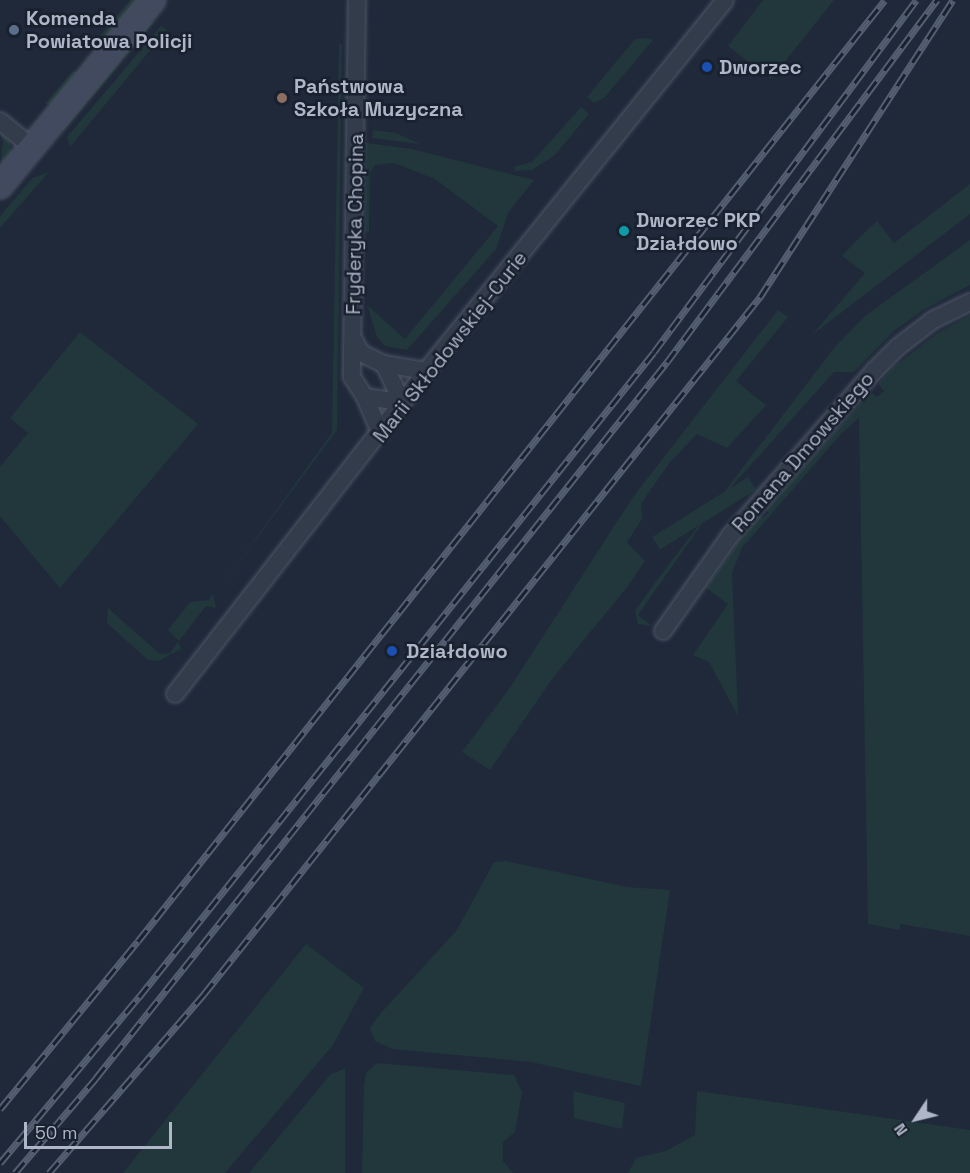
<!DOCTYPE html>
<html>
<head>
<meta charset="utf-8">
<style>
  body { margin:0 }
  #map { position:relative; width:970px; height:1173px; overflow:hidden; background:#1f293a; font-family:"Space Grotesk",sans-serif }
  div>[style] { position:absolute }
  [style*='--x'] { left:calc(var(--x)*1px); top:calc(var(--y)*1px); width:calc(var(--w)*1px); rotate:calc(var(--a)*1deg) }
  .green>* { inset:0; background:#21373b; transform-origin:0 0 }
  .roads { filter:drop-shadow(0 0 2px #4e5665) drop-shadow(0 0 2px #4e5665) }
  .street>* { height:16px; margin:-8px; padding:0 8px; transform-origin:8px; border-radius:8px; background:#333c4b }
  .secondary>* { height:24px; margin:-12px; padding:0 12px; transform-origin:12px; border-radius:12px; background:#414a5e }
  .rail>* { height:7px; margin-top:-3.5px; transform-origin:0; background:repeating-linear-gradient(90deg,#19212f 0 14px,#545f72 0 28px); box-sizing:border-box; border-block:2px solid #545f72 }
  .dots>* { width:16px; height:16px; translate:-50% -50%; box-sizing:border-box; border:3px solid #19212f; border-radius:50% }
  span { translate:-50% -50%; white-space:nowrap; text-align:center; line-height:1.15; -webkit-text-stroke:5px #19212f; paint-order:stroke }
  .poi-label { font-size:20px; color:#aeb6c7; font-weight:700 }
  .left { translate:0 -50%; text-align:left }
  .street-label { font-size:20px; color:#aeb6c7 }
  .north { position:absolute; left:886px; top:1089px; width:60px; height:60px; -webkit-text-stroke:4px #19212f; paint-order:stroke; rotate:235deg; font-size:16px; font-weight:700; line-height:24px; text-align:center; color:#aeb6c7 }
  .north::after { content:''; display:block; margin:auto; width:21px; height:27px; background:#aeb6c7; clip-path:polygon(50% 0,100% 100%,50% 72%,0 100%) }
  .scale { position:absolute; left:24px; top:1122px; width:148px; height:27px; box-sizing:border-box; border:3px solid #aeb6c7; border-top:0; padding-left:8px; font-size:18px; line-height:21px; white-space:nowrap; color:#aeb6c7; -webkit-text-stroke:4px #19212f; paint-order:stroke }
</style>
</head>
<body>
<div id="map">
  <div class="green">
    <div style="clip-path:polygon(130px 0,139px 0,103px 43px,95px 42px)"></div>
    <div style="clip-path:polygon(763px 0,834px 0,771px 79px,728px 46px)"></div>
    <div style="clip-path:polygon(155px 21px,100px 88px,63px 131px,58px 127px,150px 22px)"></div>
    <div style="clip-path:polygon(161px 26px,167px 30px,70px 147px,67px 137px)"></div>
    <div style="clip-path:polygon(647px 38px,653px 40px,604px 98px,594px 103px,587px 97px,635px 39px)"></div>
    <div style="clip-path:polygon(339px 43px,342px 45px,337px 430px,217px 592px,332px 433px)"></div>
    <div style="clip-path:polygon(73px 71px,79px 73px,54px 104px,45px 104px)"></div>
    <div style="clip-path:polygon(581px 107px,589px 114px,555px 155px,532px 170px,515px 171px,514px 167px,532px 162px)"></div>
    <div style="clip-path:polygon(373px 130px,396px 133px,420px 144px,372px 138px)"></div>
    <div style="clip-path:polygon(0 131px,10px 142px,12px 155px,0 170px,3px 141px)"></div>
    <div style="clip-path:polygon(366px 143px,412px 149px,534px 180px,508px 213px,496px 249px,407px 350px,385px 346px,377px 337px,367px 305px,405px 339px,498px 226px,435px 179px,394px 163px,375px 165px,370px 174px,369px 232px,365px 233px)"></div>
    <div style="clip-path:polygon(49px 172px,0 228px,0 216px,32px 178px)"></div>
    <div style="clip-path:polygon(970px 184px,970px 214px,812px 335px,865px 273px,842px 256px,861px 236px,877px 221px,894px 243px)"></div>
    <div style="clip-path:polygon(970px 240px,970px 285px,925px 309px,895px 330px,854px 372px,834px 372px,715px 505px,638px 615px,652px 626px,638px 624px,635px 611px,654px 584px,834px 348px,865px 316px)"></div>
    <div style="clip-path:polygon(778px 310px,788px 317px,736px 381px,766px 405px,727px 448px,697px 434px,670px 462px,641px 504px,642px 519px,627px 542px,645px 561px,628px 586px,552px 679px,490px 770px,462px 752px,509px 689px,633px 497px)"></div>
    <div style="clip-path:polygon(970px 315px,970px 936px,901px 924px,899px 930px,868px 924px,859px 418px,841px 434px,742px 548px,732px 573px,738px 716px,709px 662px,693px 655px,728px 604px,706px 588px,742px 537px,760px 516px,762px 518px,769px 513px,766px 509px,871px 392px,877px 397px,884px 391px,878px 384px,895px 366px,936px 334px)"></div>
    <div style="clip-path:polygon(80px 332px,198px 424px,60px 588px,0 516px,0 467px,28px 433px,10px 418px)"></div>
    <div style="left:748px;top:477px;width:15px;height:113px;rotate:58deg"></div>
    <div style="clip-path:polygon(213px 594px,216px 608px,206px 606px,179px 641px,168px 630px,190px 602px,209px 600px)"></div>
    <div style="clip-path:polygon(108px 608px,160px 654px,170px 653px,178px 642px,181px 649px,158px 661px,148px 660px,107px 623px)"></div>
    <div style="clip-path:polygon(506px 861px,627px 887px,670px 890px,641px 1086px,531px 1062px,392px 1049px,375px 1041px,370px 1028px,380px 1014px,457px 930px,494px 862px)"></div>
    <div style="clip-path:polygon(306px 944px,364px 988px,333px 1045px,225px 1173px,123px 1173px)"></div>
    <div style="clip-path:polygon(377px 1063px,514px 1075px,522px 1092px,515px 1132px,503px 1142px,503px 1161px,513px 1173px,362px 1173px,364px 1085px,366px 1073px)"></div>
    <div style="clip-path:polygon(345px 1068px,345px 1173px,249px 1173px,330px 1075px)"></div>
    <div style="clip-path:polygon(573px 1091px,625px 1103px,622px 1129px,574px 1118px)"></div>
    <div style="clip-path:polygon(697px 1091px,970px 1130px,970px 1173px,628px 1173px,636px 1158px,666px 1151px,695px 1135px)"></div>
  </div>
  <div class="roads">
    <div class="street">
      <div style="--x:357;--y:0;--w:377;--a:90.8"></div>
      <div style="--x:352;--y:377;--w:24;--a:57"></div>
      <div style="--x:365;--y:397;--w:39;--a:67"></div>
      <div style="--x:0;--y:121;--w:43;--a:39.3"></div>
      <div style="--x:354;--y:340;--w:15;--a:62"></div>
      <div style="--x:361;--y:353;--w:25;--a:26"></div>
      <div style="--x:384;--y:364;--w:43;--a:9.5"></div>
      <div style="--x:384;--y:364;--w:42;--a:64.7"></div>
      <div style="--x:365;--y:397;--w:37;--a:8"></div>
      <div style="--x:663;--y:631;--w:116;--a:-54.8"></div>
      <div style="--x:730;--y:536;--w:219;--a:-48.9"></div>
      <div style="--x:874;--y:371;--w:34;--a:-45"></div>
      <div style="--x:898;--y:347;--w:44;--a:-37.6"></div>
      <div style="--x:933;--y:320;--w:41;--a:-25.9"></div>
      <div style="--x:175;--y:694;--w:409;--a:-52.1"></div>
      <div style="--x:426;--y:371;--w:476;--a:-51.1"></div>
    </div>
    <div class="secondary">
      <div style="--x:0;--y:186;--w:241;--a:-50.6"></div>
    </div>
  </div>
  <div class="rail">
    <div style="--x:0;--y:1109;--w:217;--a:-50.6"></div>
    <div style="--x:138;--y:941;--w:1201;--a:-51.56"></div>
    <div style="--x:0;--y:1163;--w:217;--a:-50.1"></div>
    <div style="--x:139;--y:997;--w:825;--a:-51.39"></div>
    <div style="--x:654;--y:352;--w:439;--a:-53.3"></div>
    <div style="--x:15;--y:1173;--w:125;--a:-49.5"></div>
    <div style="--x:96;--y:1078;--w:916;--a:-51.43"></div>
    <div style="--x:667;--y:362;--w:452;--a:-53.3"></div>
    <div style="--x:49;--y:1173;--w:237;--a:-49.1"></div>
    <div style="--x:204;--y:994;--w:892;--a:-51.42"></div>
    <div style="--x:760;--y:297;--w:354;--a:-57"></div>
  </div>
  <div class="dots">
    <div style="left:14px;top:30px;background:#5c6f8a"></div>
    <div style="left:707px;top:67px;background:#1a4fb4"></div>
    <div style="left:282px;top:98px;background:#8d6e63"></div>
    <div style="left:624px;top:231px;background:#0f9aa8"></div>
    <div style="left:392px;top:651px;background:#1a4fb4"></div>
  </div>
  <div class="poi-label">
    <span class="left" style="left:26px;top:30px">Komenda<br>Powiatowa Policji</span>
    <span class="left" style="left:719px;top:67px">Dworzec</span>
    <span class="left" style="left:294px;top:98px">Państwowa<br>Szkoła Muzyczna</span>
    <span class="left" style="left:636px;top:232px">Dworzec PKP<br>Działdowo</span>
    <span class="left" style="left:406px;top:651px">Działdowo</span>
  </div>
  <div class="street-label">
    <span style="left:355px;top:224px;rotate:-89deg">Fryderyka Chopina</span>
    <span style="left:450px;top:347px;rotate:-52deg">Marii Skłodowskiej-Curie</span>
    <span style="left:803px;top:452px;rotate:-49deg">Romana Dmowskiego</span>
  </div>
  <div class="north">N</div>
  <div class="scale">50 m</div>
</div>
</body>
</html>
